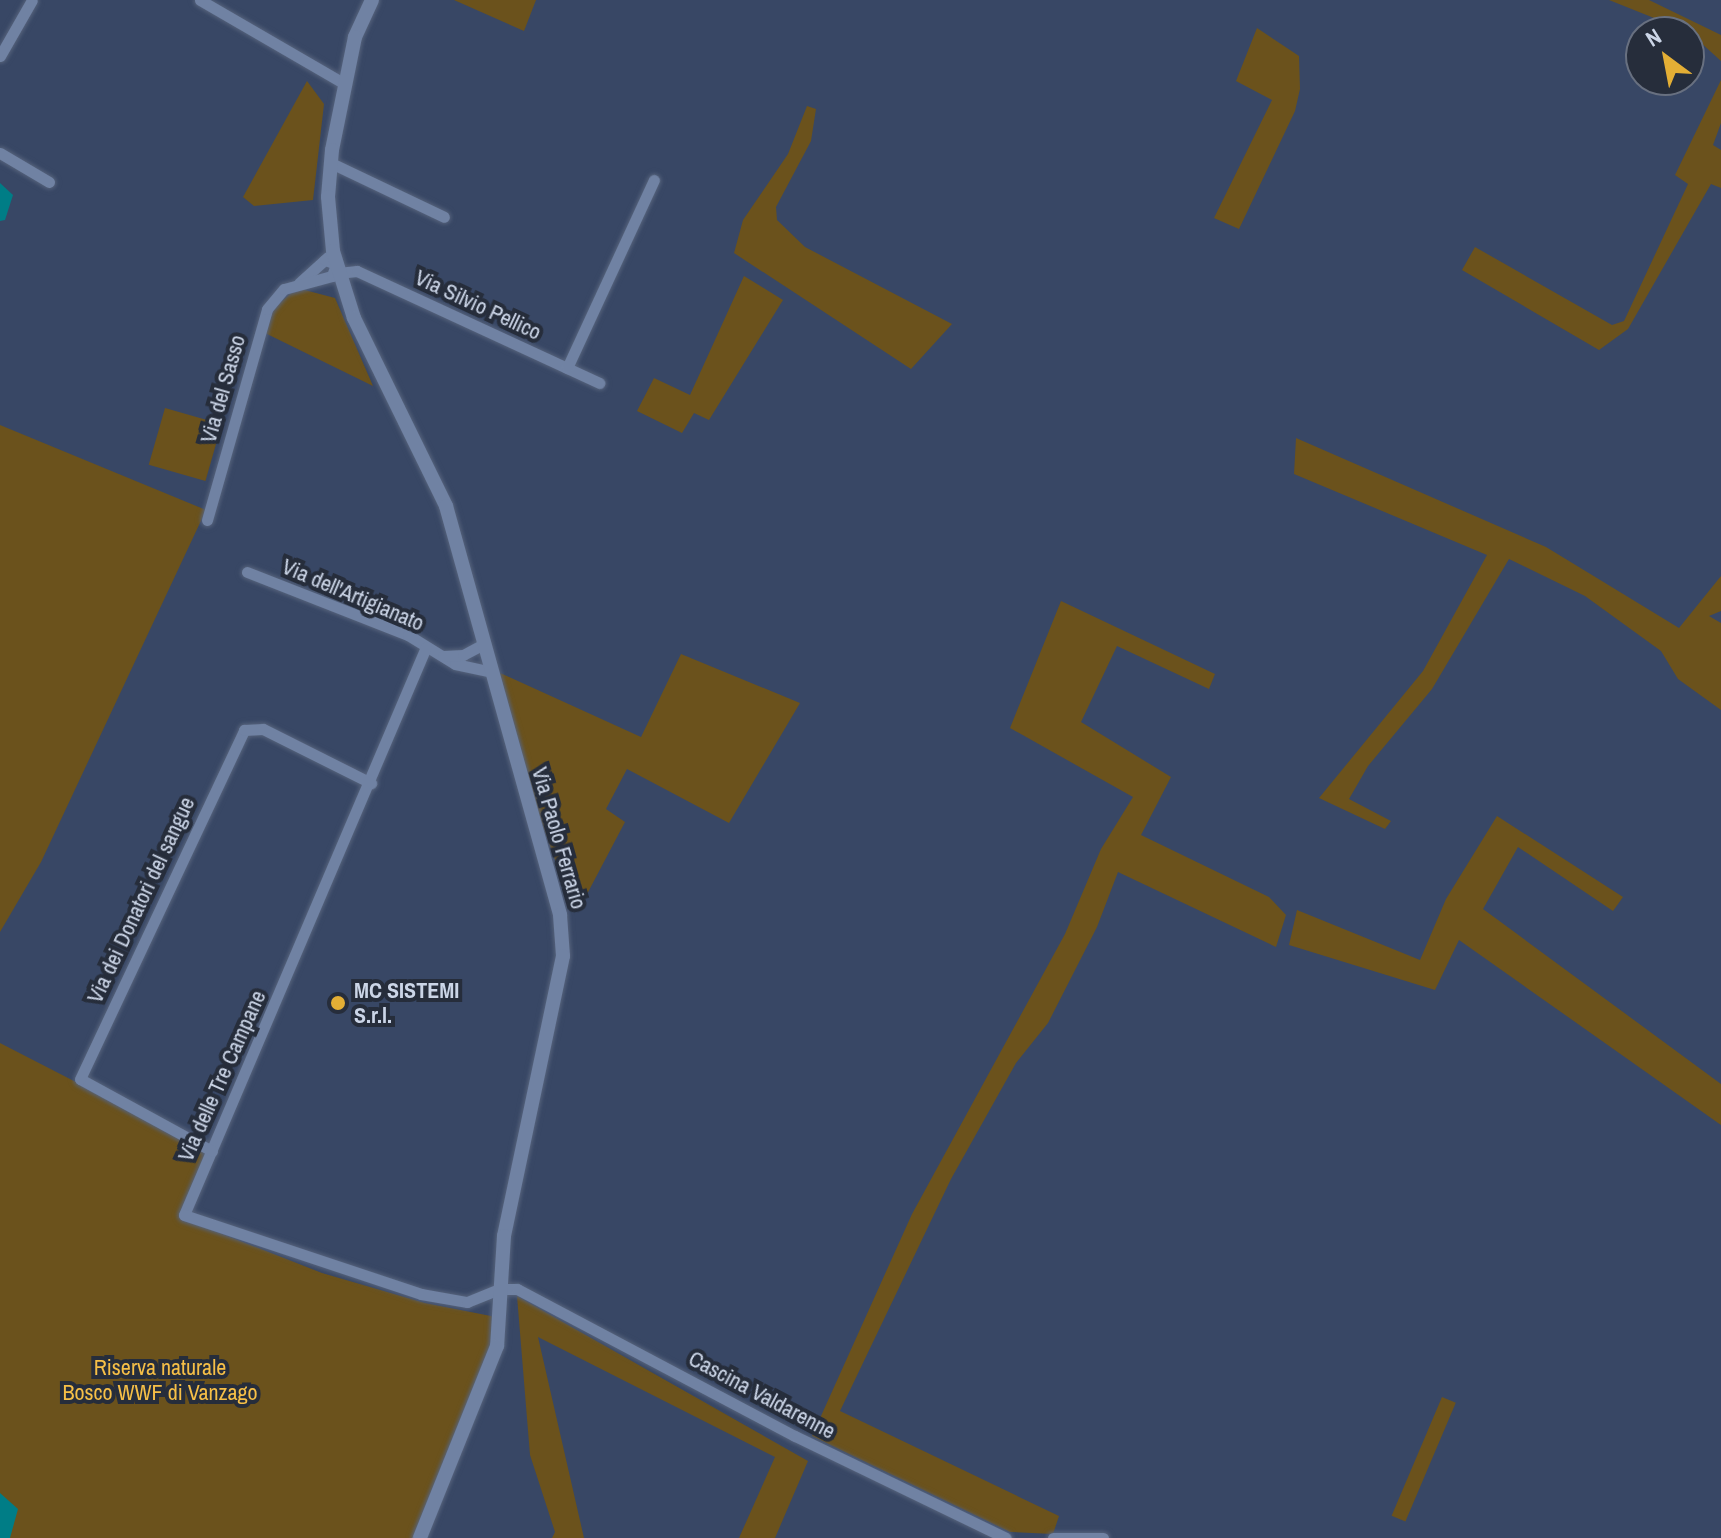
<!DOCTYPE html>
<html>
<head>
<meta charset="utf-8">
<style>
  body { margin:0 }
  #map { position:relative; width:1721px; height:1538px; overflow:hidden; background:#384765; font-family:"Archivo Narrow",sans-serif }
  div>[style] { position:absolute }
  [style*='--x'] { left:calc(var(--x)*1px); top:calc(var(--y)*1px); width:calc(var(--w)*1px); rotate:calc(var(--a)*1deg) }
  .green>* { inset:0; background:#6b521c; transform-origin:0 0 }
  .water>* { inset:0; background:#007d86 }
  .roads { filter:drop-shadow(0 0 2px #56637c) drop-shadow(0 0 2px #56637c) }
  .minor>* { height:11px; margin:-5.5px; padding:0 5.5px; transform-origin:5.5px; border-radius:5.5px; background:#7082a3 }
  .tertiary>* { height:14px; margin:-7px; padding:0 7px; transform-origin:7px; border-radius:7px; background:#7082a3 }
  .dots>* { width:22px; height:22px; translate:-50% -50%; box-sizing:border-box; border:4px solid #262d3b; border-radius:50% }
  span { translate:-50% -50%; white-space:nowrap; text-align:center; line-height:1.15; -webkit-text-stroke:8px #262d3b; paint-order:stroke }
  .street-label { font-size:22px; color:#cbd5e7 }
  .poi-label { font-size:22px; color:#cbd5e7; font-weight:700 }
  .left { translate:0 -50%; text-align:left }
  .park-label { font-size:22px; color:#f6bf47 }
  .north { position:absolute; left:1625px; top:16px; width:80px; height:80px; box-sizing:border-box; background:#262d3b; border:2px solid #687080; border-radius:50%; rotate:328deg; font-size:22px; font-weight:700; line-height:32px; text-align:center; color:#cbd5e7 }
  .north::after { content:''; display:block; margin:auto; width:28px; height:36px; background:#e3ae35; clip-path:polygon(50% 0,100% 100%,50% 72%,0 100%) }
</style>
</head>
<body>
<div id="map">
  <div class="green">
    <div style="clip-path:polygon(454px 0,536px 0,524px 31px)"></div>
    <div style="clip-path:polygon(1609px 0,1649px 0,1721px 35px,1721px 61px,1689px 32px)"></div>
    <div style="clip-path:polygon(1257px 28px,1299px 56px,1300px 89px,1295px 111px,1239px 229px,1214px 218px,1272px 100px,1236px 81px)"></div>
    <div style="clip-path:polygon(1721px 80px,1721px 123px,1713px 145px,1721px 150px,1721px 188px,1711px 184px,1628px 329px,1599px 350px,1462px 270px,1475px 247px,1612px 325px,1624px 321px,1688px 184px,1675px 175px)"></div>
    <div style="clip-path:polygon(307px 81px,324px 104px,313px 200px,254px 206px,243px 197px)"></div>
    <div style="clip-path:polygon(807px 106px,816px 109px,811px 141px,776px 207px,777px 220px,805px 247px,952px 324px,911px 369px,734px 253px,743px 220px,788px 154px)"></div>
    <div style="clip-path:polygon(744px 276px,783px 300px,709px 420px,694px 413px,682px 433px,637px 411px,654px 378px,690px 395px)"></div>
    <div style="clip-path:polygon(297px 288px,335px 298px,373px 386px,265px 333px,274px 308px)"></div>
    <div style="left:165px;top:408px;width:59px;height:59px;rotate:16deg"></div>
    <div style="clip-path:polygon(0 425px,206px 510px,41px 862px,0 932px)"></div>
    <div style="clip-path:polygon(1296px 438px,1546px 547px,1679px 628px,1721px 576px,1721px 611px,1709px 616px,1721px 623px,1721px 710px,1678px 679px,1661px 651px,1585px 596px,1509px 559px,1432px 689px,1368px 766px,1349px 799px,1391px 821px,1385px 829px,1319px 798px,1423px 671px,1487px 555px,1294px 474px)"></div>
    <div style="clip-path:polygon(1061px 601px,1215px 674px,1209px 689px,1117px 646px,1081px 722px,1171px 777px,1141px 835px,1269px 897px,1286px 915px,1276px 947px,1118px 872px,1097px 927px,1048px 1023px,1016px 1063px,951px 1179px,840px 1411px,1059px 1516px,1053px 1534px,1010px 1532px,812px 1436px,912px 1214px,1065px 934px,1101px 849px,1133px 797px,1010px 728px)"></div>
    <div style="clip-path:polygon(681px 654px,800px 703px,729px 823px,627px 769px,606px 809px,625px 822px,586px 896px,569px 900px,530px 789px,498px 672px,641px 737px)"></div>
    <div style="clip-path:polygon(1497px 816px,1623px 897px,1613px 911px,1518px 847px,1483px 909px,1721px 1084px,1721px 1125px,1459px 940px,1435px 990px,1289px 945px,1297px 910px,1420px 960px,1446px 899px)"></div>
    <div style="clip-path:polygon(0 1043px,210px 1151px,179px 1217px,322px 1273px,425px 1303px,501px 1318px,420px 1538px,0 1538px)"></div>
    <div style="clip-path:polygon(517px 1296px,808px 1461px,775px 1538px,739px 1538px,775px 1457px,538px 1337px,584px 1538px,552px 1538px,555px 1532px,530px 1455px)"></div>
    <div style="left:1442px;top:1397px;width:15px;height:129px;rotate:23deg"></div>
  </div>
  <div class="water">
    <div style="clip-path:polygon(0 183px,13px 195px,5px 220px,0 221px)"></div>
    <div style="clip-path:polygon(0 1493px,18px 1509px,10px 1538px,0 1538px)"></div>
  </div>
  <div class="roads">
    <div class="minor">
      <div style="--x:200;--y:0;--w:168;--a:30.1"></div>
      <div style="--x:0;--y:56;--w:64;--a:-60.3"></div>
      <div style="--x:0;--y:153;--w:57;--a:30.6"></div>
      <div style="--x:331;--y:163;--w:125;--a:25.5"></div>
      <div style="--x:338;--y:273;--w:19;--a:-6"></div>
      <div style="--x:357;--y:271;--w:267;--a:24.8"></div>
      <div style="--x:299;--y:283;--w:39;--a:-42"></div>
      <div style="--x:567;--y:368;--w:207;--a:-65.2"></div>
      <div style="--x:207;--y:520;--w:219;--a:-74.1"></div>
      <div style="--x:267;--y:309;--w:26;--a:-50"></div>
      <div style="--x:284;--y:289;--w:50;--a:-15.2"></div>
      <div style="--x:332;--y:276;--w:13;--a:-72"></div>
      <div style="--x:336;--y:264;--w:12;--a:-160"></div>
      <div style="--x:247;--y:572;--w:173;--a:21.4"></div>
      <div style="--x:408;--y:635;--w:55;--a:31.7"></div>
      <div style="--x:455;--y:664;--w:35;--a:12"></div>
      <div style="--x:426;--y:647;--w:617;--a:113.08"></div>
      <div style="--x:184;--y:1215;--w:250;--a:18.4"></div>
      <div style="--x:421;--y:1294;--w:47;--a:9.9"></div>
      <div style="--x:467;--y:1302;--w:35;--a:-22"></div>
      <div style="--x:499;--y:1289;--w:18;--a:0"></div>
      <div style="--x:517;--y:1289;--w:314;--a:27.9"></div>
      <div style="--x:795;--y:1436;--w:234;--a:25.8"></div>
      <div style="--x:443;--y:656;--w:20;--a:-3"></div>
      <div style="--x:463;--y:655;--w:21;--a:-28"></div>
      <div style="--x:212;--y:1151;--w:150;--a:-151.4"></div>
      <div style="--x:80;--y:1079;--w:386;--a:-64.8"></div>
      <div style="--x:244;--y:730;--w:19;--a:-3"></div>
      <div style="--x:263;--y:729;--w:121;--a:26.6"></div>
      <div style="--x:1053;--y:1538;--w:50;--a:0"></div>
    </div>
    <div class="tertiary">
      <div style="--x:372;--y:0;--w:41;--a:114.7"></div>
      <div style="--x:355;--y:37;--w:115;--a:101.5"></div>
      <div style="--x:332;--y:150;--w:47;--a:94.9"></div>
      <div style="--x:328;--y:197;--w:54;--a:84.7"></div>
      <div style="--x:333;--y:251;--w:70;--a:72.6"></div>
      <div style="--x:354;--y:318;--w:209;--a:63.9"></div>
      <div style="--x:446;--y:506;--w:425;--a:74.4"></div>
      <div style="--x:560;--y:915;--w:41;--a:85.8"></div>
      <div style="--x:563;--y:956;--w:286;--a:101.9"></div>
      <div style="--x:504;--y:1236;--w:110;--a:93.6"></div>
      <div style="--x:497;--y:1346;--w:207;--a:111.9"></div>
    </div>
  </div>
  <div class="dots">
    <div style="left:338px;top:1003px;background:#e3ae35"></div>
  </div>
  <div class="street-label">
    <span style="left:478px;top:305px;rotate:25deg">Via Silvio Pellico</span>
    <span style="left:223px;top:389px;rotate:-74deg">Via del Sasso</span>
    <span style="left:353px;top:595px;rotate:23deg">Via dell'Artigianato</span>
    <span style="left:559px;top:838px;rotate:74deg">Via Paolo Ferrario</span>
    <span style="left:141px;top:900px;rotate:-65deg">Via dei Donatori del sangue</span>
    <span style="left:222px;top:1076px;rotate:-66deg">Via delle Tre Campane</span>
    <span style="left:762px;top:1395px;rotate:28deg">Cascina Valdarenne</span>
  </div>
  <div class="poi-label">
    <span class="left" style="left:354px;top:1003px">MC SISTEMI<br>S.r.l.</span>
  </div>
  <div class="park-label">
    <span style="left:160px;top:1380px">Riserva naturale<br>Bosco WWF di Vanzago</span>
  </div>
  <div class="north">N</div>
</div>
</body>
</html>
